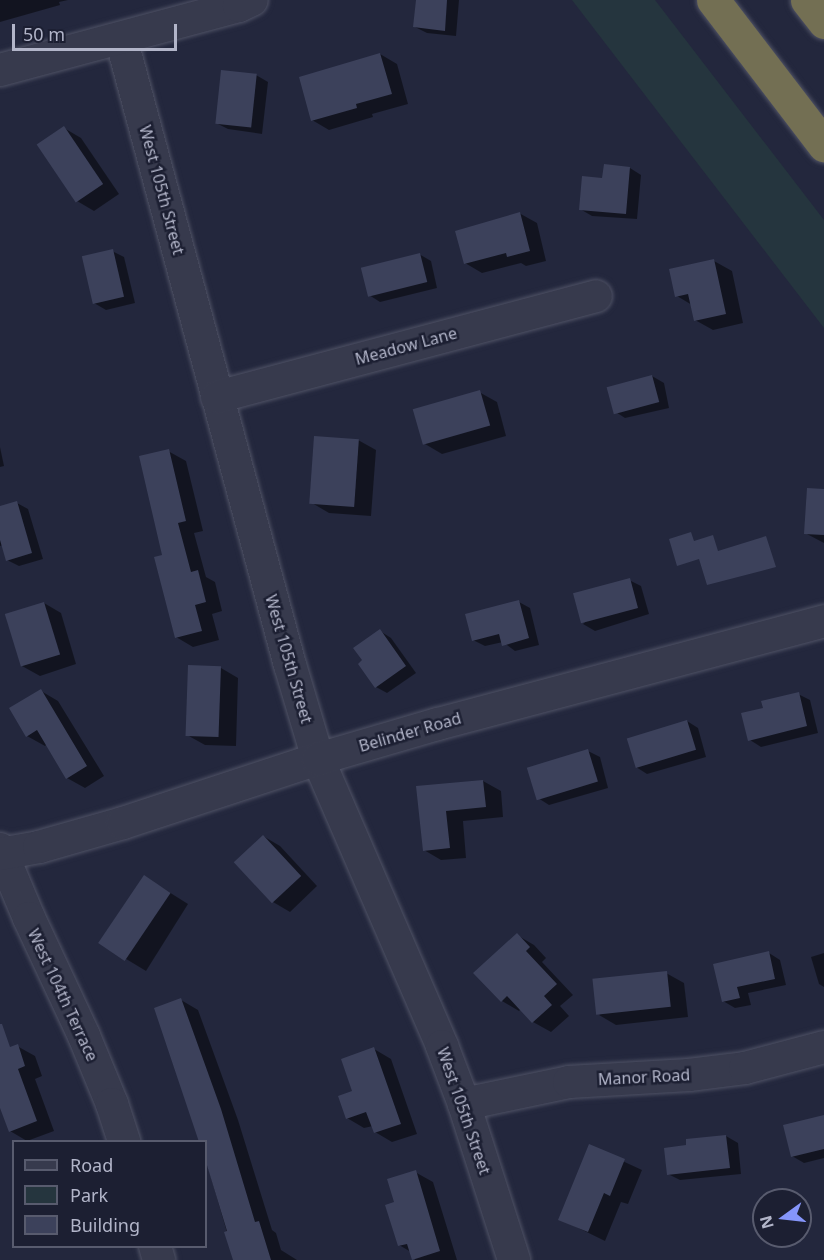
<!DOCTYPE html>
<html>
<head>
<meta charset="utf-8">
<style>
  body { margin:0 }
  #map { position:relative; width:824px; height:1260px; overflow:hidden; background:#23273d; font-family:"Noto Sans",sans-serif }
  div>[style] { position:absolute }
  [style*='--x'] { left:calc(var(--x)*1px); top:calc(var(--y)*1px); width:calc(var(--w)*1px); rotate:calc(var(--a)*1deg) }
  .green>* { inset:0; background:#25353e }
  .shadow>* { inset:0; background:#0007 }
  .building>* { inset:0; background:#3c415b; transform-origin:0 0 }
  .roads { filter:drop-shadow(0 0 2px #4f5265) drop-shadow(0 0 2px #4f5265) }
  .minor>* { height:32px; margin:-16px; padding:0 16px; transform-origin:16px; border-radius:16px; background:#373a4d }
  .highway>* { height:33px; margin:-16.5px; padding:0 16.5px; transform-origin:16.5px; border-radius:16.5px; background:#736f53 }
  span { translate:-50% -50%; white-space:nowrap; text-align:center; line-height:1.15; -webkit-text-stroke:5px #1c1f32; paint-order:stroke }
  .street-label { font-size:16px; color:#b2b5c9 }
  .legend { position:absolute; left:12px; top:1140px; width:195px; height:108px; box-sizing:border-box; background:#1c1f32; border:2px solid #585b6e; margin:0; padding:8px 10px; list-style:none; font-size:18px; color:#b2b5c9 }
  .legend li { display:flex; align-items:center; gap:12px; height:30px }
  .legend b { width:30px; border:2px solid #585b6e }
  .north { position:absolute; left:752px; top:1188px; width:60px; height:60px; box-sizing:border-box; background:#1c1f32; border:2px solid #585b6e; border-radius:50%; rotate:255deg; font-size:16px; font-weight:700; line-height:24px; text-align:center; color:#b2b5c9 }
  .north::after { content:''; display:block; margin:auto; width:21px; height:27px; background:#8595fa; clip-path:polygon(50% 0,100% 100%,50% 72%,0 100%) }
  .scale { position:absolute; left:12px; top:24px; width:165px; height:27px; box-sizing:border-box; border:3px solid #b2b5c9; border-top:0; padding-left:8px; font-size:18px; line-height:21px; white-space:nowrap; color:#b2b5c9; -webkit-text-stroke:4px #1c1f32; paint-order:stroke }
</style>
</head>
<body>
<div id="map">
  <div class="green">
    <div style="clip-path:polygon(572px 0,655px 0,824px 220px,824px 328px)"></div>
  </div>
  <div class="shadow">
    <div style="clip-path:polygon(0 0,68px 0,59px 2px,60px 5px,0 22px)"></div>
    <div style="clip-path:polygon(417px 0,459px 0,456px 36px,427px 33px,415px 27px)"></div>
    <div style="clip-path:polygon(380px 54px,397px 64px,408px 104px,372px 114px,373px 117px,329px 130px,312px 120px)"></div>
    <div style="clip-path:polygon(256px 75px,268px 82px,262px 134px,228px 129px,216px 123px)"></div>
    <div style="clip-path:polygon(64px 128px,81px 138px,119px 194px,94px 211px,77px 201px)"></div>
    <div style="clip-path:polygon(630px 168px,641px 175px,637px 219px,592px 216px,580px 209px,604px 180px)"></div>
    <div style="clip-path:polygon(519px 213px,537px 223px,546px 261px,526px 266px,521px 263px,482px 273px,465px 263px)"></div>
    <div style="clip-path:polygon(112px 251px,124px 257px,135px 303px,106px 310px,94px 303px)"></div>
    <div style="clip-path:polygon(419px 254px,431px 261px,437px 288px,380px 302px,369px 295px)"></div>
    <div style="clip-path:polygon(714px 261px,732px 271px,743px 323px,713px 330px,695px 320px,692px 305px,677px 296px)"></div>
    <div style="clip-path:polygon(652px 376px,664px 383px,669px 408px,625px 418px,614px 411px)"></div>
    <div style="clip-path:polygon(479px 392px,497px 402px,506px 436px,442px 454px,425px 444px)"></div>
    <div style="clip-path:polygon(358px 440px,376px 450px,371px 516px,329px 513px,312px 503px)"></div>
    <div style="clip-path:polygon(0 447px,4px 466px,0 467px)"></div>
    <div style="clip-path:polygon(168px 451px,186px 461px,203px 531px,194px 533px,206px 577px,215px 582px,222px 611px,212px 614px,219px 640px,193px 647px,176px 637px,164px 556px)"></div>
    <div style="clip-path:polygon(824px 491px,824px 543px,805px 533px)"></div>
    <div style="clip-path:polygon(17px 503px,28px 509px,43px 559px,19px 566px,7px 560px,3px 545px,0 546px,0 508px)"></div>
    <div style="clip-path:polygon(629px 580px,641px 586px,649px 614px,595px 631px,583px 624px)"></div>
    <div style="clip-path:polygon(519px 602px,530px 608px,539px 645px,515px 651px,503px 642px,485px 646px,473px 640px)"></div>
    <div style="clip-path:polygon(44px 603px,61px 613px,76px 664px,40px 676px,22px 666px)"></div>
    <div style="clip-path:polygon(380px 631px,391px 638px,416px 673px,387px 693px,376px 687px)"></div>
    <div style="clip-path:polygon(189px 667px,221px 668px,238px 678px,236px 746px,205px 745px,187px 735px)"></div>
    <div style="clip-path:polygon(41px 691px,58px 701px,104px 776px,85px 788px,67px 778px,47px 744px,45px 746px,27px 736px)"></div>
    <div style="clip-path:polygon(798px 694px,810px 700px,818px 733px,761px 747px,750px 740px)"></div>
    <div style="clip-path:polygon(687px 721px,698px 728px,706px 757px,647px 774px,636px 767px)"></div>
    <div style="clip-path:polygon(588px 751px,600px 757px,608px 788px,549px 805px,538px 798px)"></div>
    <div style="clip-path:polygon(483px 781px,501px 791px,503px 817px,463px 821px,466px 858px,441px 860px,424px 850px,418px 787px)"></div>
    <div style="clip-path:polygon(263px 836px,280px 846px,317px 886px,290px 912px,273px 902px)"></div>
    <div style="clip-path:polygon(161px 887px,188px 904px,146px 971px,103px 945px)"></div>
    <div style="clip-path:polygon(517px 935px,534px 945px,546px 958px,542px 962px,573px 995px,560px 1006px,569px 1016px,551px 1032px,533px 1022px,521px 1009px,519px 1011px,502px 1001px)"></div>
    <div style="clip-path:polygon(769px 953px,780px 960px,786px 985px,748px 993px,751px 1005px,735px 1008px,723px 1001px)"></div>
    <div style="clip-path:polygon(824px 953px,824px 987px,819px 984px,811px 957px)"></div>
    <div style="clip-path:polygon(666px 973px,684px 983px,688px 1017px,616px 1025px,599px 1015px)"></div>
    <div style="clip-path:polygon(181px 1000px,198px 1010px,238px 1120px,272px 1230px,276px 1233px,281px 1250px,297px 1260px,235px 1260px,206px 1160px,206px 1142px)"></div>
    <div style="clip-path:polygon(17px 1046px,35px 1056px,42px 1076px,35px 1079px,54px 1131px,27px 1141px,10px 1131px,0 1103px,0 1052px)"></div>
    <div style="clip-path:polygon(374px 1049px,391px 1059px,417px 1134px,392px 1142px,375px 1132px,373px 1126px,364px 1128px,347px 1118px,353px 1092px)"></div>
    <div style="clip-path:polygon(824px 1116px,824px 1158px,804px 1163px,792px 1156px)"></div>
    <div style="clip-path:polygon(726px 1136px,738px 1143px,741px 1174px,680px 1180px,668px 1174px,688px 1146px,688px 1140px)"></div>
    <div style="clip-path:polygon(590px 1146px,642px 1170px,628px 1204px,621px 1202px,605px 1241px,560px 1219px)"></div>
    <div style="clip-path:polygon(415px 1172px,433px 1182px,457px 1260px,415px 1260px,411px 1252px,399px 1245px,396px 1203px)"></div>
  </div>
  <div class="building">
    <div style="clip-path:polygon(416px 0,447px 0,445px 31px,413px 27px)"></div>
    <div style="clip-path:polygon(380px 53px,392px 94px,356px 104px,357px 108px,311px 121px,299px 77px)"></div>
    <div style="left:221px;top:70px;width:36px;height:54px;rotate:6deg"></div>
    <div style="left:64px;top:126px;width:70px;height:33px;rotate:56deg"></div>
    <div style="clip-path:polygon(604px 164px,630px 167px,626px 214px,579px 210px,582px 176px,602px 178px)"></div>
    <div style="clip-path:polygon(520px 212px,530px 251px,507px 257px,506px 253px,464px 264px,455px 231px)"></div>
    <div style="left:113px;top:249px;width:49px;height:32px;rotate:77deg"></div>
    <div style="left:420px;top:253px;width:30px;height:61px;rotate:76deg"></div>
    <div style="clip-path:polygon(714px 259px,726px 314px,694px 321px,688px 294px,675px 297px,669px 269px)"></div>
    <div style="left:652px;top:375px;width:28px;height:47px;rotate:75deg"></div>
    <div style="left:480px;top:390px;width:37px;height:70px;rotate:74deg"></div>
    <div style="left:314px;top:436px;width:45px;height:68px;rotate:4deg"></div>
    <div style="clip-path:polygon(169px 449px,186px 521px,178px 523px,191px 572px,198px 570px,206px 602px,195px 605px,202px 631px,175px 638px,154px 557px,162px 555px,139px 456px)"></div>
    <div style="clip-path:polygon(807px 488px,824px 489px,824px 535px,804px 534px)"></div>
    <div style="clip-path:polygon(17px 501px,32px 553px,6px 561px,0 540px,0 506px)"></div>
    <div style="clip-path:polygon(691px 532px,694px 541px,713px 535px,718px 551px,766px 536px,776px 567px,707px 585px,699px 559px,677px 566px,669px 539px)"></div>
    <div style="left:630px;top:578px;width:31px;height:59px;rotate:75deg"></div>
    <div style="clip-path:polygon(519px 600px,529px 638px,502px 646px,499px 634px,472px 641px,465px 614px)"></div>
    <div style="left:44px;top:602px;width:55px;height:41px;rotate:73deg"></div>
    <div style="clip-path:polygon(380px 629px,406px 666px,375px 688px,358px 664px,362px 660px,353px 648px)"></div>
    <div style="left:188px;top:665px;width:33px;height:71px;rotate:2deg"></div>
    <div style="clip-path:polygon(41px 689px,87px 766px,66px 779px,37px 730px,26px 737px,9px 708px)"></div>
    <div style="clip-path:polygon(799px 692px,807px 726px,748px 741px,741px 713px,763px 708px,761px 701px)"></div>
    <div style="left:687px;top:720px;width:31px;height:63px;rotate:73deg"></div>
    <div style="left:588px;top:749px;width:34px;height:64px;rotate:73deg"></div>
    <div style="clip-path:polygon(483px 780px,486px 807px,446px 811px,450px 848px,423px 851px,416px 786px)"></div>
    <div style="left:263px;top:835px;width:56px;height:40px;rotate:47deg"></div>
    <div style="left:144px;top:875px;width:32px;height:82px;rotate:34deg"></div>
    <div style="clip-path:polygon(517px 933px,530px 947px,526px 951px,557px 984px,544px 996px,552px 1005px,532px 1023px,507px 996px,501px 1002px,473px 973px)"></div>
    <div style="clip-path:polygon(769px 951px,775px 979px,737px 987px,740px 998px,722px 1002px,713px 964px)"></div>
    <div style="left:667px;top:971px;width:36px;height:75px;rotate:84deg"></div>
    <div style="clip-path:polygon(181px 998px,221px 1109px,255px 1222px,259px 1221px,271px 1260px,233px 1260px,224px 1232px,227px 1231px,206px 1162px,206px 1142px,199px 1142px,154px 1008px)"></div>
    <div style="clip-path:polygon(0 1024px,2px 1024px,10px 1047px,18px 1044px,25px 1066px,18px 1069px,37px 1121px,9px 1132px,0 1108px)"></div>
    <div style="clip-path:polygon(374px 1047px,401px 1124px,374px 1133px,366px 1112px,346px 1119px,338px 1096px,352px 1091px,341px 1059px)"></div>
    <div style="clip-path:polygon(824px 1115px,824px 1149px,791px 1157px,783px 1125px)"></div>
    <div style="clip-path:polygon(726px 1135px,730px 1168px,667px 1175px,664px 1148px,686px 1145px,686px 1139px)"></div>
    <div style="clip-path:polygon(589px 1144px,625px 1159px,610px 1196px,604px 1193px,588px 1232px,558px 1220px)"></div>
    <div style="clip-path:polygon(416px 1170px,440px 1251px,412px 1260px,407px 1244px,398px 1246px,385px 1205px,394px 1202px,387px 1179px)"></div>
  </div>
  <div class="roads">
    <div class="minor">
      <div style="--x:121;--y:38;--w:649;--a:74.92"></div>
      <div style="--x:290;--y:665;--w:98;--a:73.4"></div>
      <div style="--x:318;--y:759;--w:313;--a:66.6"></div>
      <div style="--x:442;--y:1046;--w:62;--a:69.2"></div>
      <div style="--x:464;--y:1104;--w:164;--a:72.2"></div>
      <div style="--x:0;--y:70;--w:247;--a:-15"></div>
      <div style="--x:239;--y:6;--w:14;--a:-25"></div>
      <div style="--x:217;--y:397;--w:392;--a:-14.9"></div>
      <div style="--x:0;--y:849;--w:75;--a:67.2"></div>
      <div style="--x:29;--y:918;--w:130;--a:65"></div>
      <div style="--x:84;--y:1036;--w:74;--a:67.6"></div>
      <div style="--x:112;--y:1104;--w:40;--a:72"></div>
      <div style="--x:0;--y:854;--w:40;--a:-10"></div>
      <div style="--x:39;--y:847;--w:87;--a:-15.9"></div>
      <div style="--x:123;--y:823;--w:205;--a:-18.2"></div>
      <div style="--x:318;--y:759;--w:125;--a:-16.3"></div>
      <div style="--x:438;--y:724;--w:400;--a:-14.9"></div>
      <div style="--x:464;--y:1104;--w:107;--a:-11.8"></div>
      <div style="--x:569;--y:1082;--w:120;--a:-3.3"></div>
      <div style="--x:689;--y:1075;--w:56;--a:-7.1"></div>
      <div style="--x:745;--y:1068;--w:82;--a:-14.9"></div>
      <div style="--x:155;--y:1246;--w:15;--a:74"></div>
    </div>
    <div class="highway">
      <div style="--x:713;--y:0;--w:183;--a:52.6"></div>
      <div style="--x:807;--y:0;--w:28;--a:52"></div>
    </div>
  </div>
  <div class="street-label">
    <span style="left:162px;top:190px;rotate:75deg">West 105th Street</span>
    <span style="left:406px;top:346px;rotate:-15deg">Meadow Lane</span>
    <span style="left:289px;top:659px;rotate:74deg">West 105th Street</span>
    <span style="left:410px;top:732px;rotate:-16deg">Belinder Road</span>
    <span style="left:63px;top:995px;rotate:65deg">West 104th Terrace</span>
    <span style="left:644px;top:1077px;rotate:-3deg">Manor Road</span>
    <span style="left:464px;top:1111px;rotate:71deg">West 105th Street</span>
  </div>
  <ul class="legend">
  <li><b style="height:8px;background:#373a4d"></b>Road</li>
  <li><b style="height:16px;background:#25353e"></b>Park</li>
  <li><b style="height:16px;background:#3c415b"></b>Building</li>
  </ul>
  <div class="north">N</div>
  <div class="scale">50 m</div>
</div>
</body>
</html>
